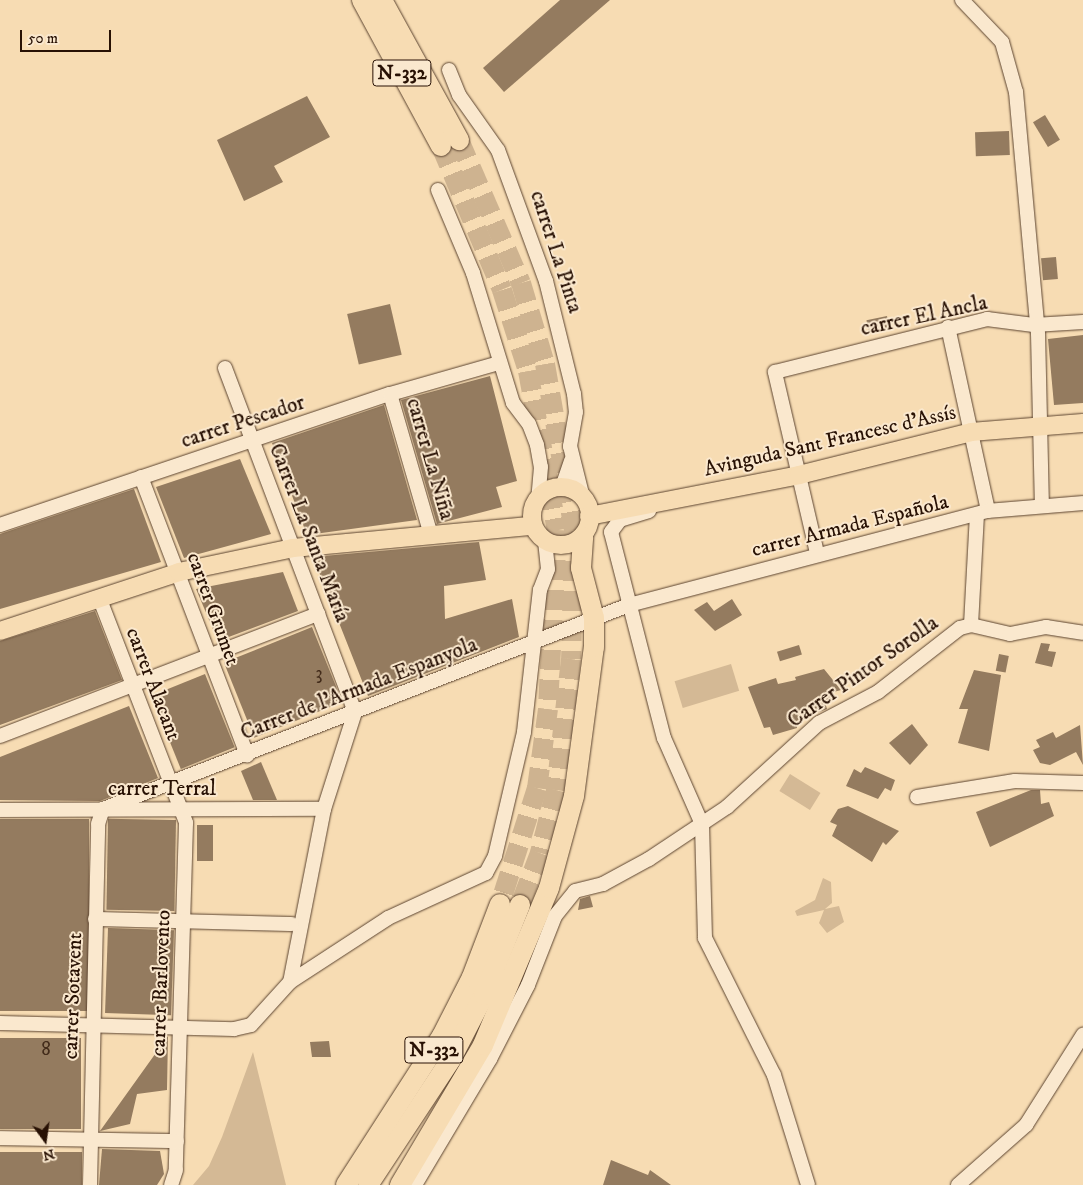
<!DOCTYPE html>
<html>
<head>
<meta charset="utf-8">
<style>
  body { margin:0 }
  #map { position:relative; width:1083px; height:1185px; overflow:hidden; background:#f7dcb3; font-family:"IM FELL DW Pica",serif }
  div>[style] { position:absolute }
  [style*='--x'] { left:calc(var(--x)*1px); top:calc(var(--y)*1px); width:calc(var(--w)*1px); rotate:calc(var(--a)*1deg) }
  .green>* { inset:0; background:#d4b995; transform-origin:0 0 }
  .building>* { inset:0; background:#947b5f; transform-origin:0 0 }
  .highway-tunnel>* { height:20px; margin-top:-10px; transform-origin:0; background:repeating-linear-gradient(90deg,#ceb390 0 20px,transparent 0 30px) }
  .roads { filter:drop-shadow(0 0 1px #5c4430) drop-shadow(0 0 1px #5c4430) }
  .minor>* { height:14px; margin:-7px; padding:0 7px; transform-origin:7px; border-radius:7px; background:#fae8ce }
  .major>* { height:18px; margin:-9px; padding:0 9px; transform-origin:9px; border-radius:9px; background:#f7dcb3 }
  .major>.ring { margin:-9px; padding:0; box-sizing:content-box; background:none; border:18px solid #f7dcb3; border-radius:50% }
  .highway>* { height:20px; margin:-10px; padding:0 10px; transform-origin:10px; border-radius:10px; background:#f7dcb3 }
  span { translate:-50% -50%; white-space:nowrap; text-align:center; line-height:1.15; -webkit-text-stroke:4px #fae8ce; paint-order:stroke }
  .number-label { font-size:19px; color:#432c1b }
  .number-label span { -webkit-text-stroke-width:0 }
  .shield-label span { padding:1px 4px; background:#fae8ce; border:1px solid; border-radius:4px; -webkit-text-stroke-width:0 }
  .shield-label { font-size:20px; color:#281104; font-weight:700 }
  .street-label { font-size:21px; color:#281104 }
  .north { position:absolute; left:20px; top:1115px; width:50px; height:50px; -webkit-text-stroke:4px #fae8ce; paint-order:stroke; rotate:166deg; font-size:14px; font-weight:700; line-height:20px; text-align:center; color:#281104 }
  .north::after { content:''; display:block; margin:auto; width:18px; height:22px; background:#281104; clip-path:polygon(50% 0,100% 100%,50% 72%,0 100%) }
  .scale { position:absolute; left:20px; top:30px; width:91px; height:22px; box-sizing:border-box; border:2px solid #281104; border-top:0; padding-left:6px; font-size:15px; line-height:18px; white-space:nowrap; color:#281104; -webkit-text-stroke:4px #fae8ce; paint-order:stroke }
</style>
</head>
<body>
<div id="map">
  <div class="green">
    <div style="left:731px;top:664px;width:28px;height:59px;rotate:73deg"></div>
    <div style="left:790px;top:774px;width:36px;height:20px;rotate:32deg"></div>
    <div style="clip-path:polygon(823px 878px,831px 882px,832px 903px,825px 909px,839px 906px,844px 922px,827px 933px,819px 923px,824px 910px,797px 916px,795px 911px,815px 900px)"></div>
    <div style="clip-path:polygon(253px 1052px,286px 1185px,193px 1185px,209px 1166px,222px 1137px)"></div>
  </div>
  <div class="building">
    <div style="clip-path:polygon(560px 0,610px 0,504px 92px,483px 68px)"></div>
    <div style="clip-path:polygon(307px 96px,330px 137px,274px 166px,283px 182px,244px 201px,217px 140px)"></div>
    <div style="left:1045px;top:115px;width:29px;height:14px;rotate:59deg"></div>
    <div style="left:1009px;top:131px;width:24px;height:34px;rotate:88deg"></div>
    <div style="left:1056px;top:257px;width:22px;height:15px;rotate:85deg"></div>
    <div style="left:390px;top:304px;width:52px;height:44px;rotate:77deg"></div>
    <div style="left:887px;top:316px;width:14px;height:21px;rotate:78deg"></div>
    <div style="clip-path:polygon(1083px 335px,1083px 403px,1054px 405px,1048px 339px)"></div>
    <div style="clip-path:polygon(490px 376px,517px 481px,496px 487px,502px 507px,437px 524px,401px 400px)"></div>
    <div style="clip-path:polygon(384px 405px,417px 520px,307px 535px,272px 443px)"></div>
    <div style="clip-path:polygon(240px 459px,271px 534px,184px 558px,156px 487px)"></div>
    <div style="clip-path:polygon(134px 489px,161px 562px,0 609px,0 534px)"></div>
    <div style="clip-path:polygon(479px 542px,486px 580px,444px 586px,445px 619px,512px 599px,519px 637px,368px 696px,313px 557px)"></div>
    <div style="clip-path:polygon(283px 572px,298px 611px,218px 641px,196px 589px)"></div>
    <div style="clip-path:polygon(732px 599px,742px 615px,715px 631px,694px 610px,707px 602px,714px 611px)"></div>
    <div style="clip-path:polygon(95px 611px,122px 680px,0 725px,0 641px)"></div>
    <div style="left:312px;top:627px;width:81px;height:95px;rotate:68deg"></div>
    <div style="clip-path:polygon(1041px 643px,1050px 644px,1048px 651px,1056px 652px,1052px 667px,1035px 663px)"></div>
    <div style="left:799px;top:645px;width:10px;height:23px;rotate:73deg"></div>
    <div style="left:999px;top:654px;width:10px;height:17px;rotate:11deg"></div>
    <div style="clip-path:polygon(824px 669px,841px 690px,830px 693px,833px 700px,825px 702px,827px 709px,797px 721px,797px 728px,773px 735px,770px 727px,764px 728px,748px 687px,776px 678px,778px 684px,796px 680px,795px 677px)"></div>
    <div style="clip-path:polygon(974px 670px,1001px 675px,989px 751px,958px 743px,968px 709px,959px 709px)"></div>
    <div style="left:205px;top:674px;width:79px;height:58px;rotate:68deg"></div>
    <div style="clip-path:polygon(129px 706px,158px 778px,100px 801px,0 800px,0 757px)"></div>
    <div style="clip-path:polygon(912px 724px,928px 745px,910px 765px,889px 743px)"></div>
    <div style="clip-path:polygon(1080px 725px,1083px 765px,1076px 752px,1050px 765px,1040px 763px,1033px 750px,1040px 747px,1036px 740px,1053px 732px,1056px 738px)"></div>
    <div style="clip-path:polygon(261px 762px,277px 800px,253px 800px,241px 771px)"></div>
    <div style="clip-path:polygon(865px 767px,895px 780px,891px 791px,885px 788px,878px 799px,846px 786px,854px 769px,861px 773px)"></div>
    <div style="clip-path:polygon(1031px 790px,1040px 790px,1041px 804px,1049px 802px,1054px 816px,990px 847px,976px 812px)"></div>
    <div style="clip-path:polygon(848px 806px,899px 831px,886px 845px,883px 842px,872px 862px,832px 836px,837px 825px,830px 822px,838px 809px)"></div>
    <div style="left:0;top:819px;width:89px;height:192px"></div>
    <div style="left:176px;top:820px;width:91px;height:68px;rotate:91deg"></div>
    <div style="left:197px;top:825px;width:16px;height:36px"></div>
    <div style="clip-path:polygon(590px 896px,593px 907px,578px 910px,580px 899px)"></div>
    <div style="left:108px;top:928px;width:66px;height:85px;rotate:2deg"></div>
    <div style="clip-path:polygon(168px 1036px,167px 1090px,137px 1094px,130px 1124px,100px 1131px)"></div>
    <div style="left:0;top:1038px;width:81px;height:91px"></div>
    <div style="clip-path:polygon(329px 1041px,331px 1057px,312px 1057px,310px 1042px)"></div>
    <div style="clip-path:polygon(102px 1149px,160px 1151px,164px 1174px,157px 1185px,99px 1185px)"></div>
    <div style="left:0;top:1152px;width:82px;height:33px"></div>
    <div style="clip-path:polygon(611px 1160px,648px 1175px,650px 1170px,671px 1185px,603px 1185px)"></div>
  </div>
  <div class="highway-tunnel">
    <div style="--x:459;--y:140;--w:156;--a:66.6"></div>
    <div style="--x:521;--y:283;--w:84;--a:73.5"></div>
    <div style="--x:545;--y:364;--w:169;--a:80.1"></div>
    <div style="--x:574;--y:531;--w:128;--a:91.3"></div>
    <div style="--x:571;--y:659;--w:132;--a:96.5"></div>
    <div style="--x:556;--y:790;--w:65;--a:104.3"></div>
    <div style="--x:540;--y:853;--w:56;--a:111"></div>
    <div style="--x:441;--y:146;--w:156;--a:67"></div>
    <div style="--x:502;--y:290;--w:85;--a:72.2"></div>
    <div style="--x:528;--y:371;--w:162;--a:79.7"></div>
    <div style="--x:557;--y:530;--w:179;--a:92.9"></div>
    <div style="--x:548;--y:709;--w:80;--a:97.9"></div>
    <div style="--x:537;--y:788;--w:122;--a:107.7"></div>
  </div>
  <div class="roads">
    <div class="minor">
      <div style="--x:962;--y:0;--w:58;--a:46.4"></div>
      <div style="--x:1002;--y:42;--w:52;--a:74.4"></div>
      <div style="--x:1016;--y:92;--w:242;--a:84.8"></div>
      <div style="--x:1038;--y:333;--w:173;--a:88.7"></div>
      <div style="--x:449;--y:70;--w:27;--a:68"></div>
      <div style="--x:459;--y:95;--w:67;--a:54.7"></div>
      <div style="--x:498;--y:150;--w:140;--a:69.9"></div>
      <div style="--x:546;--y:281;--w:116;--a:76.1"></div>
      <div style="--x:574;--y:394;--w:18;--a:84"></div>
      <div style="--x:576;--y:412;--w:35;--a:100"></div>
      <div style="--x:570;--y:446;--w:49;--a:76"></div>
      <div style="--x:438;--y:190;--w:90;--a:67.1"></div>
      <div style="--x:473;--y:273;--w:136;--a:72.9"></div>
      <div style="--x:513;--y:403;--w:26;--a:53"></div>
      <div style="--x:529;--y:424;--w:22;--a:69"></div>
      <div style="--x:537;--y:445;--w:22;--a:80"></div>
      <div style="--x:541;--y:467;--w:32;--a:95"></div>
      <div style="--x:948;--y:327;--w:188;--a:77.7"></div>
      <div style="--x:225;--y:368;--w:368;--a:69.3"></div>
      <div style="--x:355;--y:712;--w:102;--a:107.7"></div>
      <div style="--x:324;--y:809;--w:176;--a:101.1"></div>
      <div style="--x:390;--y:394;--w:147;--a:73.8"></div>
      <div style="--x:141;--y:477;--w:298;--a:69.1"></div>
      <div style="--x:562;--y:487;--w:28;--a:-71"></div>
      <div style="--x:649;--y:511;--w:30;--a:163"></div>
      <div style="--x:620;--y:520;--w:15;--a:127"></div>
      <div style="--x:611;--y:532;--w:213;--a:75.6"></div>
      <div style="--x:664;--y:738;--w:94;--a:66.2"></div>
      <div style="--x:702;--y:824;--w:114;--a:88.5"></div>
      <div style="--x:705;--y:938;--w:153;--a:63.3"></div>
      <div style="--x:774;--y:1075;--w:115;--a:72.8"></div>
      <div style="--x:0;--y:525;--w:411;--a:-18.6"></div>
      <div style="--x:390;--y:394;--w:113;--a:-15.9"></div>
      <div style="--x:817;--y:553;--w:186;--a:-103.1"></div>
      <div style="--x:775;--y:372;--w:219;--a:-14"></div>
      <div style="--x:987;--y:319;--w:47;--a:7.3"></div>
      <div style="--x:1034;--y:325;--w:49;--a:-3.5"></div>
      <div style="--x:99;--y:597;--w:242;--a:68.9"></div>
      <div style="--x:186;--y:823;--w:347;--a:91.7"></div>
      <div style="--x:176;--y:1170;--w:16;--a:108"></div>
      <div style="--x:971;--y:625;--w:111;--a:-86.9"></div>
      <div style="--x:0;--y:736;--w:341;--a:-21"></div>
      <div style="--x:917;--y:797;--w:99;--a:-9.3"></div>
      <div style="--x:1015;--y:781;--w:68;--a:1.7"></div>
      <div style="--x:0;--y:810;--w:324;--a:-0.2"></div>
      <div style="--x:95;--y:919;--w:197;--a:1.5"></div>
      <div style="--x:0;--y:1023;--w:234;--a:1.5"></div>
      <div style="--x:234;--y:1029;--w:17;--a:-13"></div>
      <div style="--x:251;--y:1025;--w:58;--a:-47.8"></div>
      <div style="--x:290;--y:982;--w:117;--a:-33.1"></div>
      <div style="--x:388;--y:918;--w:108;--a:-24.7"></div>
      <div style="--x:486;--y:873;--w:19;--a:-62"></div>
      <div style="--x:495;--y:856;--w:127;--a:-76.8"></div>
      <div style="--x:524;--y:732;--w:143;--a:-83.6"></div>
      <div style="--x:540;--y:590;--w:22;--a:-69"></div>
      <div style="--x:548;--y:569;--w:27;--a:-96"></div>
      <div style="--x:0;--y:1138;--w:177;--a:1"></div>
      <div style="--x:90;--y:1185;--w:361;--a:-88.7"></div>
      <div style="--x:98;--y:824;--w:16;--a:-72"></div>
      <div style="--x:103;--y:809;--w:564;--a:-21.2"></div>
      <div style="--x:629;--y:605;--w:371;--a:-14.7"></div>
      <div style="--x:988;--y:511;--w:95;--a:-4.8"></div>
      <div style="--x:415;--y:1185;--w:147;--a:-59.2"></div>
      <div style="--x:490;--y:1059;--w:83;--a:-62.8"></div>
      <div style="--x:528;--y:985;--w:74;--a:-68.6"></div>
      <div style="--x:555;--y:916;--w:32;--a:-51"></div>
      <div style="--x:575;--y:891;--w:29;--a:-14"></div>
      <div style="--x:603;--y:884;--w:52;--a:-28.5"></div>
      <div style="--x:649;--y:859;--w:94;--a:-33.7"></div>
      <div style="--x:727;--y:807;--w:125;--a:-42.4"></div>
      <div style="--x:819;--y:723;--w:67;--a:-27.7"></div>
      <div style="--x:878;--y:692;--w:104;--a:-38"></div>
      <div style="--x:960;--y:628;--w:11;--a:-15"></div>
      <div style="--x:971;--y:625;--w:40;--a:13"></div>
      <div style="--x:1010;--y:634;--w:37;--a:-11"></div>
      <div style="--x:1046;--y:627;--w:37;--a:9"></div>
      <div style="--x:958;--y:1185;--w:91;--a:-41.4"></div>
      <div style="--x:1026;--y:1125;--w:107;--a:-57.7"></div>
    </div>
    <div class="major">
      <div class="ring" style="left:532px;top:487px;width:40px;height:40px"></div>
      <div style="--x:589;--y:516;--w:214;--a:-11"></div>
      <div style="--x:799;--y:475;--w:177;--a:-14"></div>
      <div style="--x:971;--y:432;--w:112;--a:-4.6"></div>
      <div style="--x:0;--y:631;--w:188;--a:-18.2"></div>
      <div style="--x:179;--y:572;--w:116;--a:-11.9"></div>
      <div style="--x:293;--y:548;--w:240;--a:-5.3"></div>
    </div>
    <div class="highway">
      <div style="--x:362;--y:0;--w:166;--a:61.6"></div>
      <div style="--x:382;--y:0;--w:160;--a:61.2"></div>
      <div style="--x:346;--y:1185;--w:177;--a:-57.2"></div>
      <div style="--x:442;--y:1036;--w:66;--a:-63"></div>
      <div style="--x:472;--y:977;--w:78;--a:-69"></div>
      <div style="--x:368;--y:1185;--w:151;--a:-56.6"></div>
      <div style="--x:451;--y:1059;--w:72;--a:-62.7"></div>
      <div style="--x:484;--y:995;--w:97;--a:-68.2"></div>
      <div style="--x:400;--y:1185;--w:163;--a:-59.3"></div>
      <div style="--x:483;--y:1045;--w:170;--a:-67.2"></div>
      <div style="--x:549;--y:888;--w:95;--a:-74.8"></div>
      <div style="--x:574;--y:796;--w:150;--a:-82.4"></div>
      <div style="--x:594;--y:647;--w:29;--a:-90"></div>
      <div style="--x:594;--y:618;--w:52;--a:-104.6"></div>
      <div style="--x:581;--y:568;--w:31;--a:-86"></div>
    </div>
  </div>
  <div class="number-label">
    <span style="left:319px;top:674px">3</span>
    <span style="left:46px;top:1050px">8</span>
  </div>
  <div class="shield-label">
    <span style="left:402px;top:73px">N-332</span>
    <span style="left:434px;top:1050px">N-332</span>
  </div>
  <div class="street-label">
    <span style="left:556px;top:252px;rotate:72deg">carrer La Pinta</span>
    <span style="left:924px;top:316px;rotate:-12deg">carrer El Ancla</span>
    <span style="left:243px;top:422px;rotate:-18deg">carrer Pescador</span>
    <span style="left:830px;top:441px;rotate:-13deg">Avinguda Sant Francesc d'Assís</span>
    <span style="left:430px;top:459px;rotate:74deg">carrer La Niña</span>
    <span style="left:850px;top:526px;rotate:-14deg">carrer Armada Española</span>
    <span style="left:309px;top:533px;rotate:69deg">Carrer La Santa María</span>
    <span style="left:213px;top:609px;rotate:70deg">carrer Grumet</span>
    <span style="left:863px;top:672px;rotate:-35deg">Carrer Pintor Sorolla</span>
    <span style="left:153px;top:684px;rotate:69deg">carrer Alacant</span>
    <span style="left:359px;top:689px;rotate:-21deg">Carrer de l'Armada Espanyola</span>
    <span style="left:162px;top:789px">carrer Terral</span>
    <span style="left:161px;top:983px;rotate:-88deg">carrer Barlovento</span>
    <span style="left:73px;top:996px;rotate:-88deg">carrer Sotavent</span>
  </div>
  <div class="north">N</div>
  <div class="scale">50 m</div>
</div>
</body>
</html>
